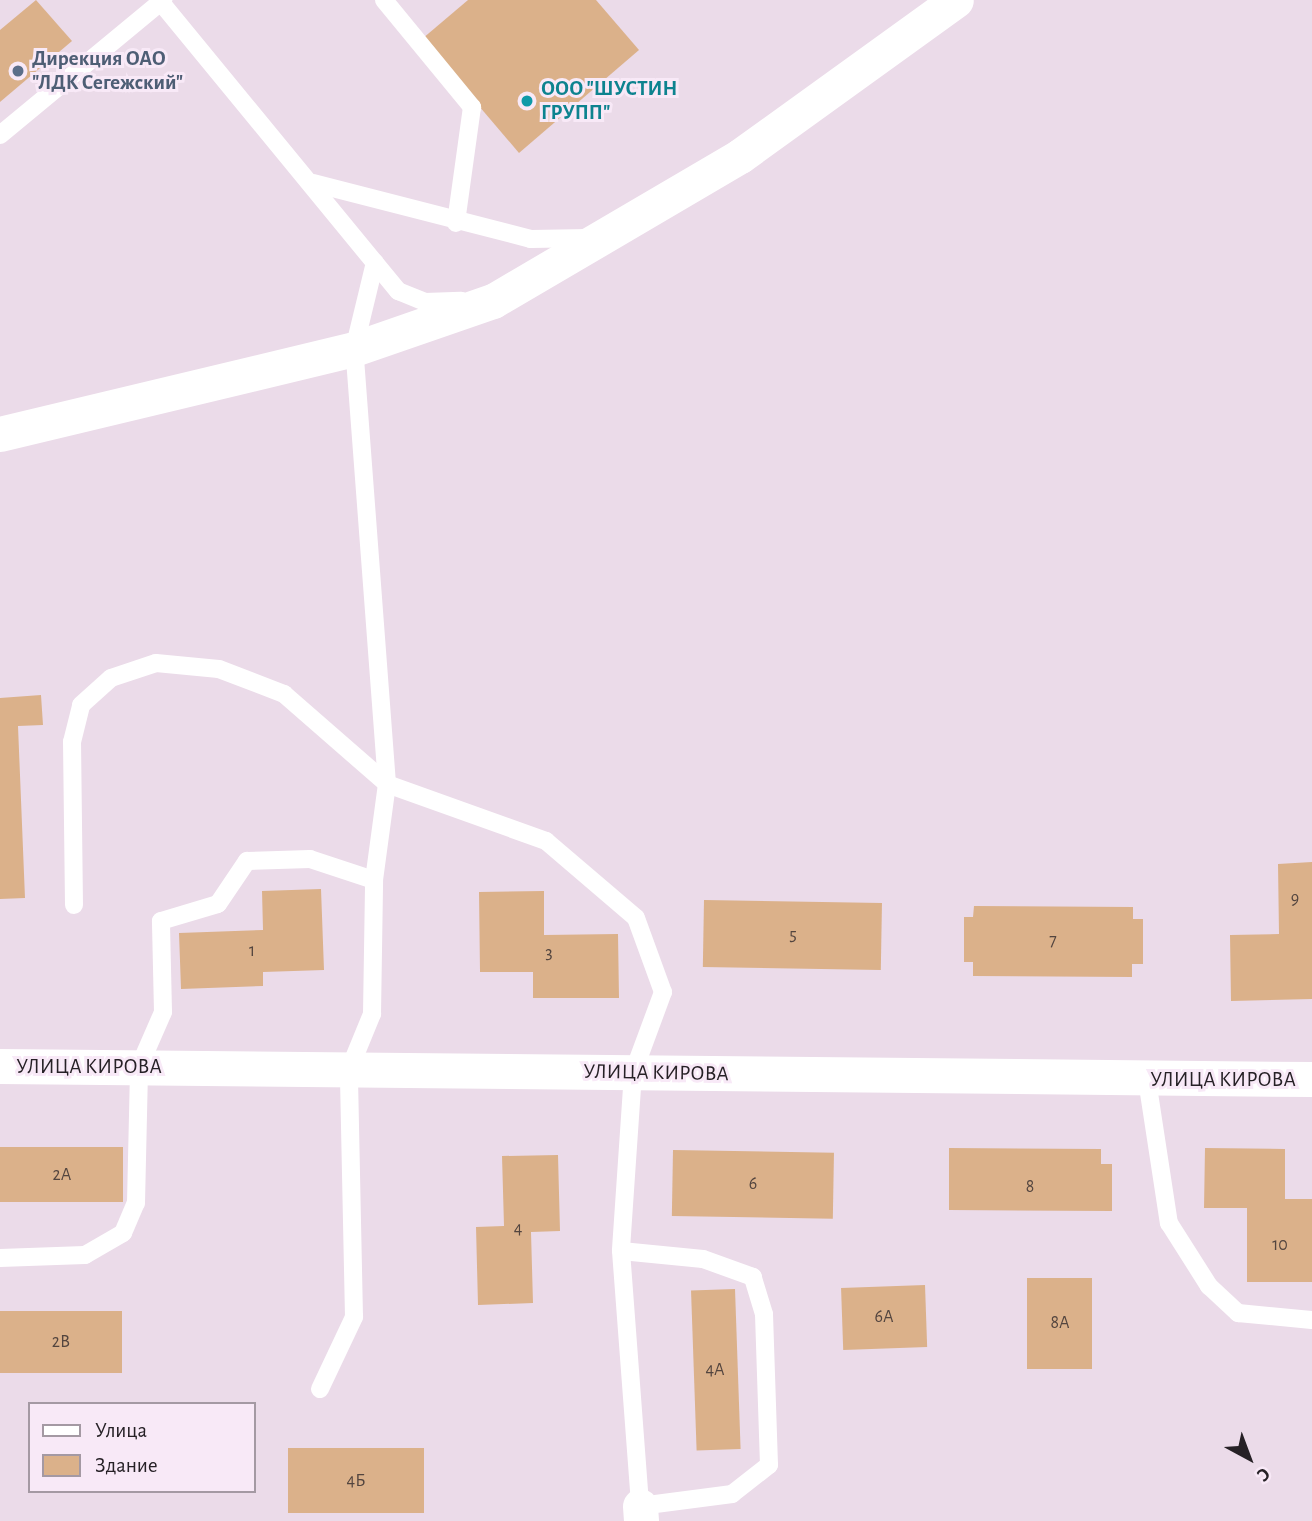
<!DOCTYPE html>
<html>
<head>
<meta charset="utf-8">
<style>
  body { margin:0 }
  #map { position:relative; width:1312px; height:1521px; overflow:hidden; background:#ebdbe9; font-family:"Alegreya Sans",sans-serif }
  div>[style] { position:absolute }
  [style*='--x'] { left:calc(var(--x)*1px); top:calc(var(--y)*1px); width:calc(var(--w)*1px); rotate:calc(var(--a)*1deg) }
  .building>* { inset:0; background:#dbb18a; transform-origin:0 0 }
  .service>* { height:18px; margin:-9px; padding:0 9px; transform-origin:9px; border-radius:9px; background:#fff }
  .minor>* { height:35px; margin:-17.5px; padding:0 17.5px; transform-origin:17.5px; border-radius:17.5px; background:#fff }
  .dots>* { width:19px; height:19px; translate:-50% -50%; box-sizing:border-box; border:4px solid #f8e9f7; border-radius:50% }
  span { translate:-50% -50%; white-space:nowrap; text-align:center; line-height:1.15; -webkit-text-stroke:6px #f8e9f7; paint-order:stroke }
  .number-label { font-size:18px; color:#53453f }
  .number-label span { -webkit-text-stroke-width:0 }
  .service-label { font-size:21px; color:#4e5e75; font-weight:700 }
  .left { translate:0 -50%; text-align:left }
  .culture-label { font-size:21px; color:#0d838f; font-weight:700 }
  .street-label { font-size:21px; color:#262126 }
  .legend { position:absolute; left:28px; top:1402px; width:228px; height:91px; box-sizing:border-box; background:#f8e9f7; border:2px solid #a499a3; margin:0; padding:9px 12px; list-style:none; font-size:21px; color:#262126 }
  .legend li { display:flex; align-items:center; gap:14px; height:35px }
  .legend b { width:35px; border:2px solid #a499a3 }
  .north { position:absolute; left:1214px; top:1423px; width:70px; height:70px; -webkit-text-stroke:5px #f8e9f7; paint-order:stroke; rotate:139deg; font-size:19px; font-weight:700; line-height:28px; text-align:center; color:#262126 }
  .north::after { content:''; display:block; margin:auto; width:24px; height:32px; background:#262126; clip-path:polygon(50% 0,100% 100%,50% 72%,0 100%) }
</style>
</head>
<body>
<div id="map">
  <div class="building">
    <div style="clip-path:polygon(36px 0,72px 41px,0 102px,0 30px)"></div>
    <div style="clip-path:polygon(468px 0,596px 0,639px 50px,519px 153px,422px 39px)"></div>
    <div style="clip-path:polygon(41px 695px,43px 725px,18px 726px,25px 898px,0 899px,0 698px)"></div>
    <div style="clip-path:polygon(1312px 862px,1312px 999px,1231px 1001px,1230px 935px,1279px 934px,1278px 864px)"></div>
    <div style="clip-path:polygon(321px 889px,324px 970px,263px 972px,263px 986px,181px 989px,179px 933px,263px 930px,262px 891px)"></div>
    <div style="clip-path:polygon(544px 891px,544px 935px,618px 934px,619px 998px,533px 998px,533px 972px,480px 972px,479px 892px)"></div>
    <div style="left:704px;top:900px;width:178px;height:67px;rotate:1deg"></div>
    <div style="clip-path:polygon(974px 906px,1133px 907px,1133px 919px,1143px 919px,1143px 964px,1132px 964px,1132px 977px,973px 976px,973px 962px,964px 962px,964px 917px,973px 917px)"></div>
    <div style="left:0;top:1147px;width:123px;height:55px"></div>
    <div style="clip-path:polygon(949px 1148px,1101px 1149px,1101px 1164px,1112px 1164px,1112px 1211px,949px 1210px)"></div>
    <div style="clip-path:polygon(1205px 1148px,1285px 1149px,1285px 1199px,1312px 1199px,1312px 1282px,1247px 1282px,1247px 1208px,1204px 1208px)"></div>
    <div style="left:673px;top:1150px;width:161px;height:66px;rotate:1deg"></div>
    <div style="clip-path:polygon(558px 1155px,560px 1231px,531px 1232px,533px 1303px,478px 1305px,476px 1227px,504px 1226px,502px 1156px)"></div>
    <div style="left:1027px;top:1278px;width:65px;height:91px"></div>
    <div style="left:925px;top:1285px;width:62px;height:84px;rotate:88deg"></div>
    <div style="left:735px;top:1289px;width:160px;height:44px;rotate:88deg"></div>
    <div style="left:0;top:1311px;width:122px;height:62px"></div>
    <div style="left:288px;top:1448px;width:136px;height:65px"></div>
  </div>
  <div class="service">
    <div style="--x:159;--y:0;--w:377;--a:50.6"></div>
    <div style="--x:398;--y:291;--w:29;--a:22"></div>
    <div style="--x:425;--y:302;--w:36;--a:-2"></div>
    <div style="--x:384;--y:0;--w:139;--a:50.6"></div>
    <div style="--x:472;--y:107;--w:117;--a:97.9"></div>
    <div style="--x:0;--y:135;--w:212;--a:-39.6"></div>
    <div style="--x:313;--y:183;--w:225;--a:14.4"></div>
    <div style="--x:531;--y:239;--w:58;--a:-1"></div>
    <div style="--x:74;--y:905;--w:163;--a:-90.7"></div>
    <div style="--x:72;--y:742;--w:38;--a:-76"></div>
    <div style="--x:81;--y:705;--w:40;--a:-42"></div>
    <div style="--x:111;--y:678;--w:47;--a:-18.4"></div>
    <div style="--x:156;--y:663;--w:63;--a:5.4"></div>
    <div style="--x:219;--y:669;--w:70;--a:21"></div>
    <div style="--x:284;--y:694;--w:137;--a:41.1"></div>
    <div style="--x:387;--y:784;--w:169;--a:19.7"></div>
    <div style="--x:546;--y:841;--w:118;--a:40.5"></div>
    <div style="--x:636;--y:918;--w:79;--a:70"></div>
    <div style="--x:663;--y:992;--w:86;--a:110.3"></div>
    <div style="--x:633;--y:1073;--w:178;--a:93.9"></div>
    <div style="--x:621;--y:1251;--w:256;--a:85.7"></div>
    <div style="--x:640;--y:1506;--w:93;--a:-7.4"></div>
    <div style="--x:732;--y:1494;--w:47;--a:-38.1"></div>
    <div style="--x:769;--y:1465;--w:151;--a:-91.9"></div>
    <div style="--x:764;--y:1314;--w:39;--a:-107"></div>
    <div style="--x:753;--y:1277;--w:53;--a:-160.2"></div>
    <div style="--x:703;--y:1259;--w:82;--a:-174.4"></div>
    <div style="--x:1147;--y:1080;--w:145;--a:81.3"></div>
    <div style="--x:1169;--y:1223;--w:75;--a:57.6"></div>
    <div style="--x:1209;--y:1286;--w:40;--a:43"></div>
    <div style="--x:1238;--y:1313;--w:74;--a:5.4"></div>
    <div style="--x:0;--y:1258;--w:85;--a:-2"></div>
    <div style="--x:85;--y:1255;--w:44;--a:-30.1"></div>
    <div style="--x:123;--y:1233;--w:33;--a:-67"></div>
    <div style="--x:136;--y:1203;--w:136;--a:-88.7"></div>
    <div style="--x:139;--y:1067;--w:60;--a:-66.4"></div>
    <div style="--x:163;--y:1012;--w:91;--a:-91.3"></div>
    <div style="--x:161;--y:921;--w:59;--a:-16.6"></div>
    <div style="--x:218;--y:904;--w:52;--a:-56"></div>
    <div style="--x:247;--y:861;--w:63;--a:-1.8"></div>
    <div style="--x:310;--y:859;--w:67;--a:18.2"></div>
    <div style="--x:320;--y:1389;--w:80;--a:-64.7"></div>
    <div style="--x:354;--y:1317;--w:247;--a:-91.2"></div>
    <div style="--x:349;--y:1070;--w:61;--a:-67.7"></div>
    <div style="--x:372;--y:1014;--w:134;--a:-89.1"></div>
    <div style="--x:374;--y:880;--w:97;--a:-82.3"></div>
    <div style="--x:387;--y:784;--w:436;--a:-94.3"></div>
    <div style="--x:354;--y:349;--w:89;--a:-76.4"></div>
  </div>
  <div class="minor">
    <div style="--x:0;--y:434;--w:364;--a:-13.5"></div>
    <div style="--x:354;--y:349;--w:147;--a:-19.1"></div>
    <div style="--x:493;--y:301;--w:286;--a:-30.4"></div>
    <div style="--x:740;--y:156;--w:266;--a:-35.8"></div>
    <div style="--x:0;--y:1066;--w:1312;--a:0.57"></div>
    <div style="--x:640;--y:1506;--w:15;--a:86"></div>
  </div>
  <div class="dots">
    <div style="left:18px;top:71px;background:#5c6f8a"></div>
    <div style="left:527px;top:101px;background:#0f9aa8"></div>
  </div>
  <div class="number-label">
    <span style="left:1295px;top:899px">9</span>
    <span style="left:793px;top:935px">5</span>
    <span style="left:1053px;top:941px">7</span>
    <span style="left:252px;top:951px">1</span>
    <span style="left:549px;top:953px">3</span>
    <span style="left:62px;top:1175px">2А</span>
    <span style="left:753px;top:1184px">6</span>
    <span style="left:1030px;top:1187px">8</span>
    <span style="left:518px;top:1229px">4</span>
    <span style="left:1280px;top:1245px">10</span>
    <span style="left:884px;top:1317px">6А</span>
    <span style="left:1060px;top:1323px">8А</span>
    <span style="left:61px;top:1342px">2В</span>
    <span style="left:715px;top:1370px">4А</span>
    <span style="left:356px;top:1481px">4Б</span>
  </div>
  <div class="service-label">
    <span class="left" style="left:32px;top:71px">Дирекция ОАО<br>"ЛДК Сегежский"</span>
  </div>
  <div class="culture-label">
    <span class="left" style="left:541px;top:101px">ООО "ШУСТИН<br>ГРУПП"</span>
  </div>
  <div class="street-label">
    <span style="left:89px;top:1067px">УЛИЦА КИРОВА</span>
    <span style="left:656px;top:1073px;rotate:1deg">УЛИЦА КИРОВА</span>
    <span style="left:1223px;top:1080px">УЛИЦА КИРОВА</span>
  </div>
  <ul class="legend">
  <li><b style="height:9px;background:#fff"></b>Улица</li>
  <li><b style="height:19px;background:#dbb18a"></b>Здание</li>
  </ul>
  <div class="north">С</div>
</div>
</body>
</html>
